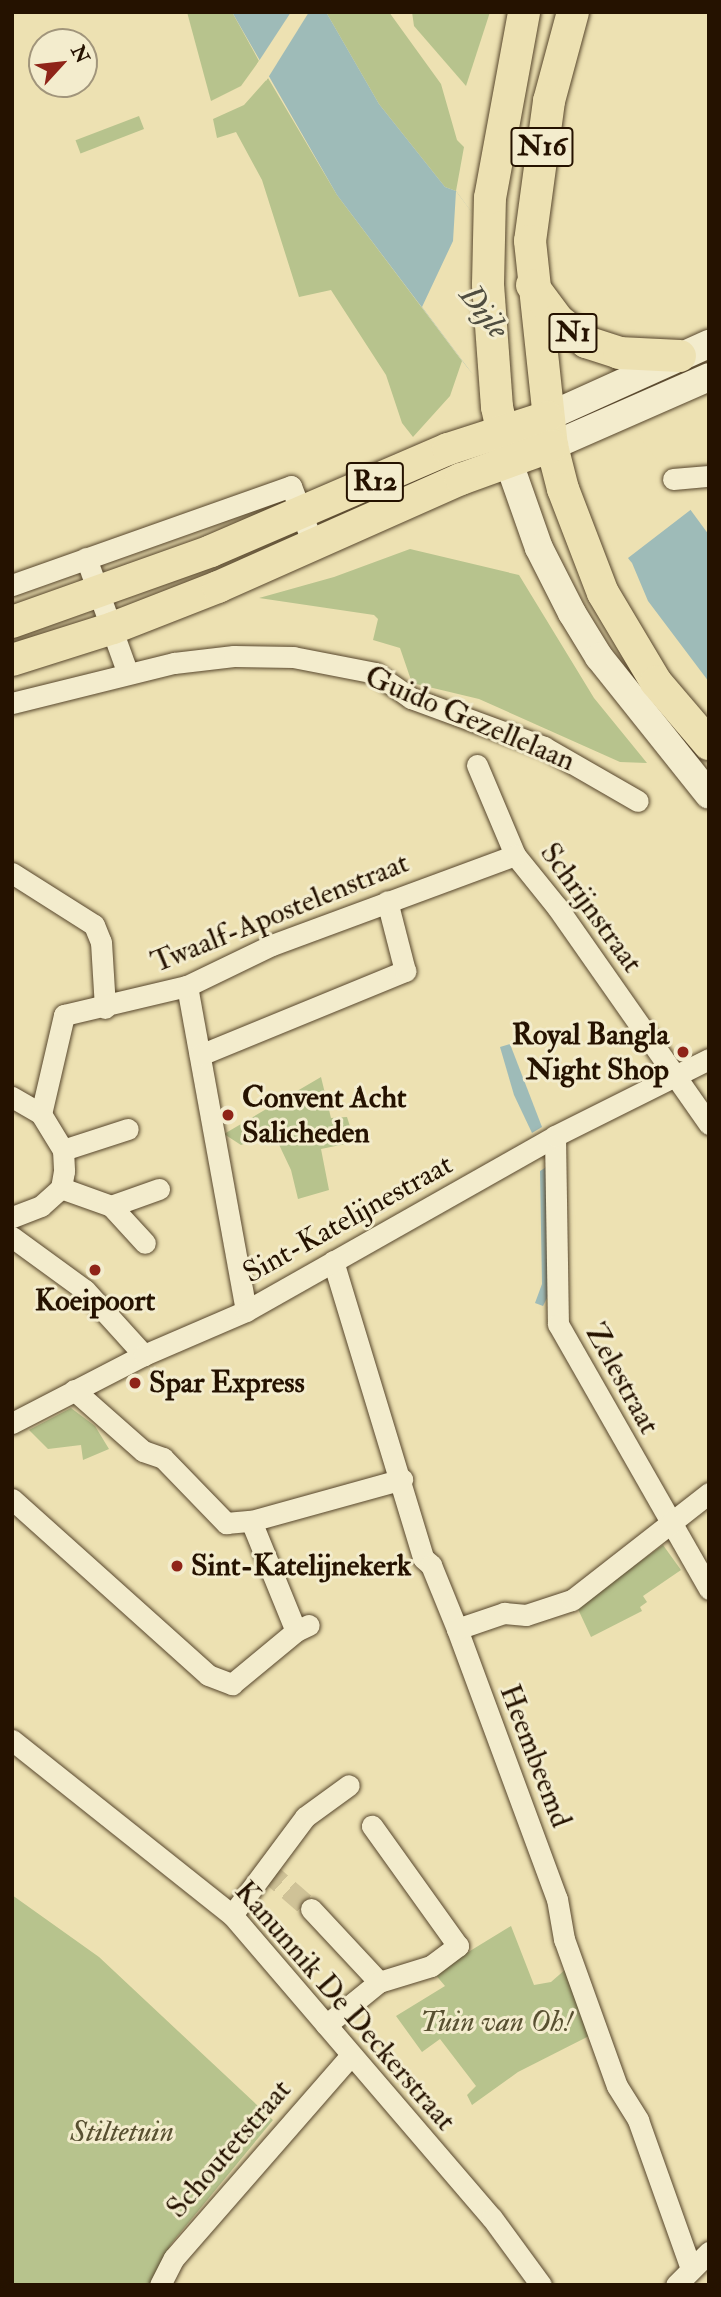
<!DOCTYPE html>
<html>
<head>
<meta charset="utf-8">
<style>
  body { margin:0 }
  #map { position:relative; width:721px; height:2297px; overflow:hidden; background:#ede1b2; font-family:"IM FELL Double Pica",serif }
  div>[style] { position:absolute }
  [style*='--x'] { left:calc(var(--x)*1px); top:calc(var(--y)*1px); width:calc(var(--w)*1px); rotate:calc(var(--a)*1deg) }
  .green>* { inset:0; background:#b7c38d; transform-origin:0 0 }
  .water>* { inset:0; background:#9ebbb8 }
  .pier>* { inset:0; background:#ede1b2 }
  .minor-tunnel>* { height:21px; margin-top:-10.5px; transform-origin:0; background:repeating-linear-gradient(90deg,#cfc297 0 21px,transparent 0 31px) }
  .roads { filter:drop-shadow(0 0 2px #57462c) drop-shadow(0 0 2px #57462c) }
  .minor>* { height:21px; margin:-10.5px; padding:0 10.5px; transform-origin:10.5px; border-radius:10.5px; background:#f3eccd }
  .secondary>* { height:28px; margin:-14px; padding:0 14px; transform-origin:14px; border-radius:14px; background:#f3eccd }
  .primary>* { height:32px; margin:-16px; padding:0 16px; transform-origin:16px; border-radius:16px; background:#ede1b2 }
  .dots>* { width:19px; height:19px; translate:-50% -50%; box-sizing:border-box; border:4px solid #f3eccd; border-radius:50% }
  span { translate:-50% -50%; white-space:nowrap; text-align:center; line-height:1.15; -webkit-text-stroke:6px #f3eccd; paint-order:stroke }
  .shield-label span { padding:2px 5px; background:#f3eccd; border:2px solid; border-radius:5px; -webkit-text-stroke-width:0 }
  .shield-label { font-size:28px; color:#251200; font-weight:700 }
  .street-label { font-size:30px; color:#251200 }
  .poi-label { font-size:30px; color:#251200; font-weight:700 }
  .right { translate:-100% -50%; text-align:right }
  .left { translate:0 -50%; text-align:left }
  .park-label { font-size:30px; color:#585031; font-style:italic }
  .water-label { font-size:32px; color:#4f4d40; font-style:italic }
  .frame { position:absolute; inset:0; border:14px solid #251200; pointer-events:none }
  .north { position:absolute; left:28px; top:28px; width:70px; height:70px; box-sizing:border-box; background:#f3eccd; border:2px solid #a1957b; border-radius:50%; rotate:63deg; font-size:19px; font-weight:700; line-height:28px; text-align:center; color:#251200 }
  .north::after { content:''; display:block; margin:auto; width:24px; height:32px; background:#8f2418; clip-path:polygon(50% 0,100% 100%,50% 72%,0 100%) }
</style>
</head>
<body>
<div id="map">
  <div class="green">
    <div style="clip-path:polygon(187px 12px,232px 12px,259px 61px,241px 86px,211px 101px)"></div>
    <div style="clip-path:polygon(326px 12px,389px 12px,441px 84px,457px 140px,464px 147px,456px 191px,445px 187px,379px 104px)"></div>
    <div style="clip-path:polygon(412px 12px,490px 12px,466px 86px,414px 26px)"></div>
    <div style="clip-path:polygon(268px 78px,337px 195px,462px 361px,450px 396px,413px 437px,402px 423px,386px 375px,331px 290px,299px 297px,262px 180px,236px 132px,217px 138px,213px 119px,244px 105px)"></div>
    <div style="left:139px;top:116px;width:14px;height:68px;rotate:69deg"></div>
    <div style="clip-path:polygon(410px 549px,519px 575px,594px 698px,647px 763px,620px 762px,479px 699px,412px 683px,400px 648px,373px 640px,378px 619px,374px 615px,259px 598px,334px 577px)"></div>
    <div style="clip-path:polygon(321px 1077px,331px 1118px,347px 1117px,355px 1142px,321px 1149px,329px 1190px,298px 1199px,291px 1170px,273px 1132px,241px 1145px,224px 1134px)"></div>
    <div style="clip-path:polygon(71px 1408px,95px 1426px,109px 1449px,83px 1460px,81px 1445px,48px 1449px,29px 1430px)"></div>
    <div style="clip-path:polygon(663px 1545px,681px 1570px,643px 1596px,647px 1602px,640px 1607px,642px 1611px,591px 1637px,577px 1607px)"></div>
    <div style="clip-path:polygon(12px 1895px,99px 1957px,273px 2120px,171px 2244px,149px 2285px,12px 2285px)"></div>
    <div style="clip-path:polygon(511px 1926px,534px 1985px,551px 1982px,567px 1968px,591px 2035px,518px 2072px,472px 2105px,467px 2095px,476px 2086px,440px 2039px,422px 2052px,396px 2016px,445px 1986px,434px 1973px)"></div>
  </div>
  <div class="water">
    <div style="clip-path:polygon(232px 12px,326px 12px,379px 104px,445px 187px,456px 191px,709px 535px,709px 682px,648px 601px,632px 563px,467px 367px,337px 195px)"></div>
    <div style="clip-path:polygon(510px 1044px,542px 1127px,532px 1133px,514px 1095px,500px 1047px)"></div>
    <div style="clip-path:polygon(551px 1164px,551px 1290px,543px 1306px,535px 1303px,542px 1284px,540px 1171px)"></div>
  </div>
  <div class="pier">
    <div style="clip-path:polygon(291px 12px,309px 12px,266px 81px,257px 64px)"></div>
    <div style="clip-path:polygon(456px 191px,693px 508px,628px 558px,645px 603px,629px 565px,504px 416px,422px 307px,453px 241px)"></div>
  </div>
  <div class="minor-tunnel">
    <div style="--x:265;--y:1869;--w:61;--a:41"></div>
  </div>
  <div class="roads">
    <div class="minor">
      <div style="--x:673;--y:479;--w:36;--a:-5"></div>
      <div style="--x:86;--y:558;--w:120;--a:70.1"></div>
      <div style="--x:12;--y:585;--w:296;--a:-19.5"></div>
      <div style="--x:291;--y:486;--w:62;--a:69.2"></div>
      <div style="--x:12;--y:703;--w:167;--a:-13.9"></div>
      <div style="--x:174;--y:663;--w:60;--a:-6.7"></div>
      <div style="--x:234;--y:656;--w:59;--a:1"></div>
      <div style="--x:293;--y:657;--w:84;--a:11"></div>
      <div style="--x:375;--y:673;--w:44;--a:34.8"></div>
      <div style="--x:411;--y:698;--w:142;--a:20.2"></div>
      <div style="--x:544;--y:747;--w:108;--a:29.9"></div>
      <div style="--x:477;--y:765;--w:98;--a:67.1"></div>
      <div style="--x:515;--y:855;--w:67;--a:51.1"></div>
      <div style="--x:557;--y:907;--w:265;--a:55"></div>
      <div style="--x:12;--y:873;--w:97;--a:32.4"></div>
      <div style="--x:94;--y:925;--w:18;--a:68"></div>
      <div style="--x:101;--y:942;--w:66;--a:86.5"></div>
      <div style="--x:187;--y:986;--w:330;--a:79.7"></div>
      <div style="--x:200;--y:1055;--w:222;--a:-22.3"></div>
      <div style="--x:405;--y:971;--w:72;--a:-104.4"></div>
      <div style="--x:12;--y:1097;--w:34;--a:30"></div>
      <div style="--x:41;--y:1114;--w:42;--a:58.6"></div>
      <div style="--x:63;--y:1150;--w:21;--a:87"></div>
      <div style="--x:64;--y:1171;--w:17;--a:100"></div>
      <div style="--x:61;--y:1188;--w:27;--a:138"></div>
      <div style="--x:41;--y:1206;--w:31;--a:159"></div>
      <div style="--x:41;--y:1114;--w:102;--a:-76.9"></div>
      <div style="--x:64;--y:1015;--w:126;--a:-13.3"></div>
      <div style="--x:187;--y:986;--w:94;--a:-25.8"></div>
      <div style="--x:272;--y:945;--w:259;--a:-20.3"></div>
      <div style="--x:555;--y:1136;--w:188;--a:89.1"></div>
      <div style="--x:558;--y:1324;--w:305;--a:60.3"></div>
      <div style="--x:63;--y:1150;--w:68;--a:-17.9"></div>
      <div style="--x:61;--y:1188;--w:53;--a:19.8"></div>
      <div style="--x:111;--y:1206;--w:51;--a:-19.5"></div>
      <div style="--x:111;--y:1206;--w:50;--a:47.4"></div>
      <div style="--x:12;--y:1237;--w:90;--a:36"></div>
      <div style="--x:85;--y:1290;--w:88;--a:47.8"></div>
      <div style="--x:333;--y:1261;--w:310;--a:73.1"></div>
      <div style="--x:423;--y:1558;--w:11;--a:41"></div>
      <div style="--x:431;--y:1565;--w:69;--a:67.9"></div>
      <div style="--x:457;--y:1629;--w:288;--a:69.7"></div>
      <div style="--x:557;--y:1899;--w:41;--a:80.1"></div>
      <div style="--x:564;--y:1939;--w:156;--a:70.2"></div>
      <div style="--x:617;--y:2086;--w:40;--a:58"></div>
      <div style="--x:638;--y:2120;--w:158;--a:70.4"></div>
      <div style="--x:74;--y:1390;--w:92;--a:41.5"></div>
      <div style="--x:143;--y:1451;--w:21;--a:19"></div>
      <div style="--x:163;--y:1458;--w:91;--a:45.9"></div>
      <div style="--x:226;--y:1523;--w:25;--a:-5"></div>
      <div style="--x:251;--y:1521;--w:157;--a:-15.5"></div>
      <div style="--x:12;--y:1423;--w:148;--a:-27.3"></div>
      <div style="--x:144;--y:1355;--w:111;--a:-23.3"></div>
      <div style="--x:246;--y:1311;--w:355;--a:-29.5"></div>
      <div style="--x:555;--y:1136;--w:172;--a:-26.6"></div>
      <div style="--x:12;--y:1499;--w:263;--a:41.9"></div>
      <div style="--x:208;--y:1675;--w:26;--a:21"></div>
      <div style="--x:232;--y:1684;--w:83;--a:-39.6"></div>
      <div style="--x:251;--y:1521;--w:119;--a:67.8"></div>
      <div style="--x:296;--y:1631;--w:14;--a:-25"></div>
      <div style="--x:457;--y:1629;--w:50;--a:-18.8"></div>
      <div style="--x:504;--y:1613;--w:22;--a:5"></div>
      <div style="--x:526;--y:1615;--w:48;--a:-18.1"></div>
      <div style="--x:572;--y:1600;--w:174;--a:-38"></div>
      <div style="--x:12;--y:1740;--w:281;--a:38.5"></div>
      <div style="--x:232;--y:1915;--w:399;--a:49.4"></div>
      <div style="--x:492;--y:2218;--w:83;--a:53.8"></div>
      <div style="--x:311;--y:1909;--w:100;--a:47"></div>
      <div style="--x:232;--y:1915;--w:122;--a:-53.3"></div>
      <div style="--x:305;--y:1817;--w:54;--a:-36"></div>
      <div style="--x:326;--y:2025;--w:68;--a:-39.1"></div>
      <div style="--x:379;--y:1982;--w:54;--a:-17.1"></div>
      <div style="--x:431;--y:1966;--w:34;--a:-37"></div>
      <div style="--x:458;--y:1946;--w:148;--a:-125.6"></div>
      <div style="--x:160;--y:2285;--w:30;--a:-63"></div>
      <div style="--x:174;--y:2258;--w:268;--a:-48.9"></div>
      <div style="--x:676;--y:2285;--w:47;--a:-45"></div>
    </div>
    <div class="secondary">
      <div style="--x:547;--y:417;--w:178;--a:-24.3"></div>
      <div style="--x:552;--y:446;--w:171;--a:-23.7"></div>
      <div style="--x:509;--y:463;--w:90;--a:70.6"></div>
      <div style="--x:539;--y:548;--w:73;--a:63.1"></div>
      <div style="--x:572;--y:613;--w:52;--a:58.5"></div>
      <div style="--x:599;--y:657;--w:176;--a:51.4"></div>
    </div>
    <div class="primary">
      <div style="--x:573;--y:12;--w:92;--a:105.1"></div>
      <div style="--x:549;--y:101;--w:141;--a:97.7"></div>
      <div style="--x:530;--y:241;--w:206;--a:83.9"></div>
      <div style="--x:552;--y:446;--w:44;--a:75.7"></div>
      <div style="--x:563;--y:489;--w:111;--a:69"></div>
      <div style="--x:603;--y:593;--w:104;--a:59.2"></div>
      <div style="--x:656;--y:682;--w:82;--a:49.5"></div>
      <div style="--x:532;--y:285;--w:44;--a:53.4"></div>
      <div style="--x:558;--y:320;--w:36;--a:38"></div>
      <div style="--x:586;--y:342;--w:35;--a:18"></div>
      <div style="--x:619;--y:353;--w:61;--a:2.8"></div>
      <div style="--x:506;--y:448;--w:42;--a:-102.4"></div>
      <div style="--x:497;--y:407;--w:123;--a:-94.2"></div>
      <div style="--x:488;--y:284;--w:86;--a:-88.7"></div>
      <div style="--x:490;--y:198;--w:189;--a:-79.6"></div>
      <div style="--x:12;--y:622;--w:211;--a:-19.6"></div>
      <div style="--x:211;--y:551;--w:258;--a:-23.3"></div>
      <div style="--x:448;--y:449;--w:104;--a:-17.9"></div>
      <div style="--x:12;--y:660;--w:106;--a:-17.6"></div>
      <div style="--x:113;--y:628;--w:113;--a:-21.3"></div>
      <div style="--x:218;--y:587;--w:266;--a:-24"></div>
      <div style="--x:461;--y:479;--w:97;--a:-19.9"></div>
    </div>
  </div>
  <div class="dots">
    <div style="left:683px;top:1052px;background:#8f2418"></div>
    <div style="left:228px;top:1115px;background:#8f2418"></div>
    <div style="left:95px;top:1270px;background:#8f2418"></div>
    <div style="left:135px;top:1383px;background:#8f2418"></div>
    <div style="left:177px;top:1566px;background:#8f2418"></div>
  </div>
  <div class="shield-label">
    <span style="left:542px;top:147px">N16</span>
    <span style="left:573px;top:333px">N1</span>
    <span style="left:375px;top:482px">R12</span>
  </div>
  <div class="street-label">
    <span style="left:470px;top:719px;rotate:23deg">Guido Gezellelaan</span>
    <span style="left:591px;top:908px;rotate:54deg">Schrijnstraat</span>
    <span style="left:280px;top:913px;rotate:-22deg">Twaalf-Apostelenstraat</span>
    <span style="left:348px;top:1219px;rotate:-29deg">Sint-Katelijnestraat</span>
    <span style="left:622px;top:1379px;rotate:61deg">Zelestraat</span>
    <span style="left:535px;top:1756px;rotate:69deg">Heembeemd</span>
    <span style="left:345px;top:2006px;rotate:49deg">Kanunnik De Deckerstraat</span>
    <span style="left:229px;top:2149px;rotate:-49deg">Schoutetstraat</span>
  </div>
  <div class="poi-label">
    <span class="right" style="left:669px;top:1052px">Royal Bangla<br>Night Shop</span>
    <span class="left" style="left:242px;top:1115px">Convent Acht<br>Salicheden</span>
    <span style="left:95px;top:1301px">Koeipoort</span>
    <span class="left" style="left:149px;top:1383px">Spar Express</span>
    <span class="left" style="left:191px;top:1566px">Sint-Katelijnekerk</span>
  </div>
  <div class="park-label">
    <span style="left:496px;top:2022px">Tuin van Oh!</span>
    <span style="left:122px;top:2132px">Stiltetuin</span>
  </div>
  <div class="water-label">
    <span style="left:484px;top:312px;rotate:52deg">Dijle</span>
  </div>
  <div class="frame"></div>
  <div class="north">N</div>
</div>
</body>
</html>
